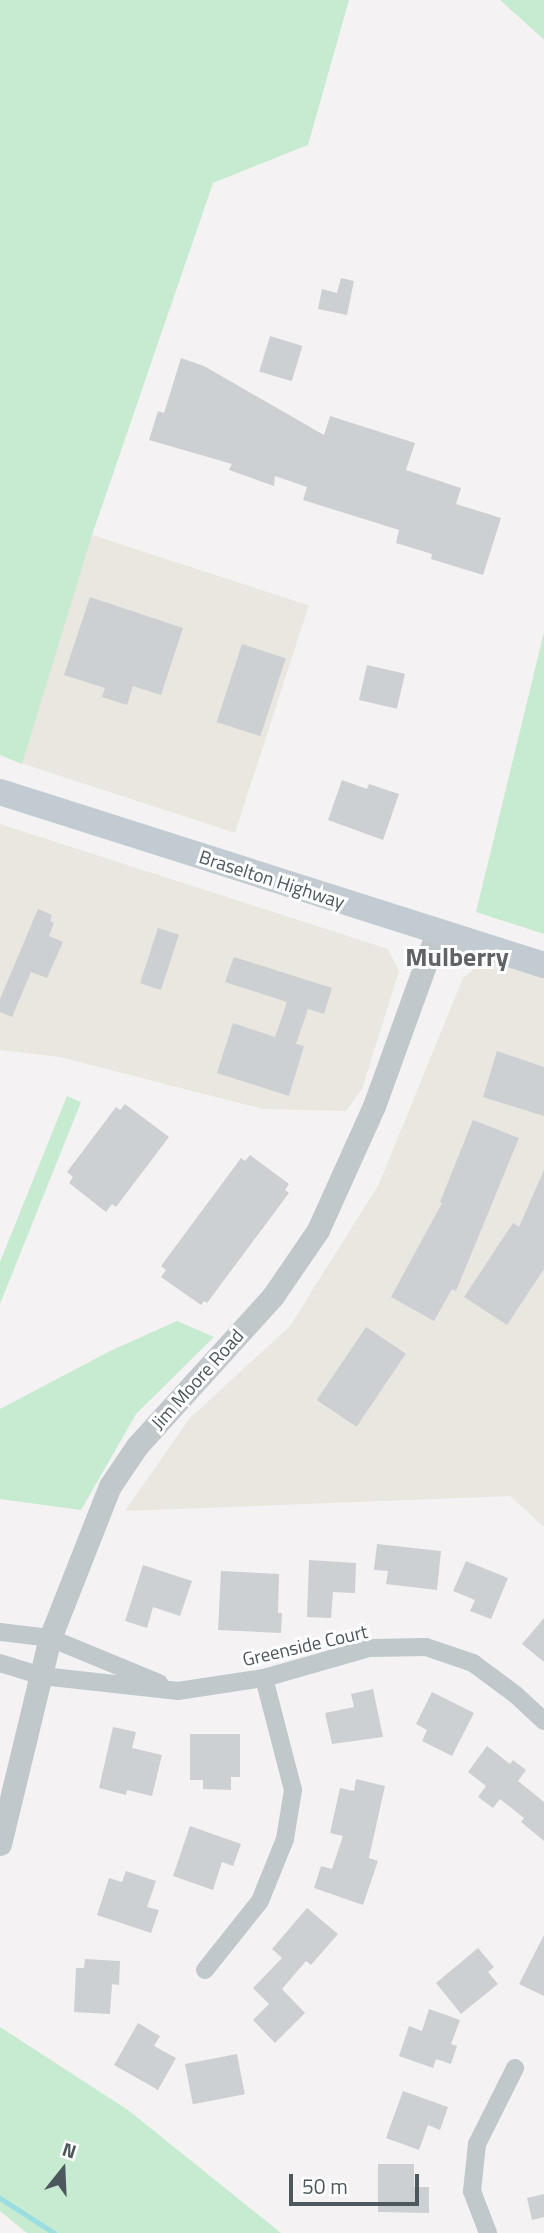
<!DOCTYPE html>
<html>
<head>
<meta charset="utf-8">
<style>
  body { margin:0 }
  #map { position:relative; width:544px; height:2233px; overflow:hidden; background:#f4f2f3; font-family:"Titillium Web",sans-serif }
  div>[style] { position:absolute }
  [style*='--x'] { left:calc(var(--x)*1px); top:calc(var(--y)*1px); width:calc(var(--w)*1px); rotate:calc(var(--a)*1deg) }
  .commercial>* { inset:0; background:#eae6e0; transform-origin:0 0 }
  .green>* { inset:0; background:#c7ebd0 }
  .stream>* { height:5px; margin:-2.5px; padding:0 2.5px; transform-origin:2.5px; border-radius:2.5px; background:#9adee2 }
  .building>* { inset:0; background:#cdd0d3; transform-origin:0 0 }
  .minor>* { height:18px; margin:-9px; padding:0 9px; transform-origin:9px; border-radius:9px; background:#c0c8cc }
  .tertiary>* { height:23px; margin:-11.5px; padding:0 11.5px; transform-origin:11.5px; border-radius:11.5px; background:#c0c8cc }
  .secondary>* { height:26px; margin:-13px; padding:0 13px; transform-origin:13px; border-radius:13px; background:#c1cbd1 }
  span { translate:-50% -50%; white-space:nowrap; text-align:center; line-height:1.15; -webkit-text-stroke:6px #fff; paint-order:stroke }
  .street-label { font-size:19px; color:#4c585d }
  .district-label { font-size:26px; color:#5f6366; font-weight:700 }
  .north { position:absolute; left:28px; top:2135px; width:70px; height:70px; -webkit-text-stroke:5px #fff; paint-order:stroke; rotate:18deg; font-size:19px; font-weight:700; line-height:28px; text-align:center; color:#4c585d }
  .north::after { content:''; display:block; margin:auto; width:24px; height:32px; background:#4c585d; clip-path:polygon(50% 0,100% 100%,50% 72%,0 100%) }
  .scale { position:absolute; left:289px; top:2174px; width:130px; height:32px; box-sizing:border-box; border:4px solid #4c585d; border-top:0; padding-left:9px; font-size:21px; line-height:24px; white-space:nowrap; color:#4c585d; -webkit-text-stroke:5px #fff; paint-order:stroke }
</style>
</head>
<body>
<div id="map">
  <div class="commercial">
    <div style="left:92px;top:535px;width:228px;height:239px;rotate:18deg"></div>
    <div style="clip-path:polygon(0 824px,388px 949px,399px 971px,362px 1089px,346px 1111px,263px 1109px,60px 1057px,0 1050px)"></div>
    <div style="clip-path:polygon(490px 956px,544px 973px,544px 1527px,510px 1496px,125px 1511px,189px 1419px,290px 1326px,379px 1184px,463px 978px)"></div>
  </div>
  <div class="green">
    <div style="clip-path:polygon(0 0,349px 0,308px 145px,213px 183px,92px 535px,22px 764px,0 755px)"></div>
    <div style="clip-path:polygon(500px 0,544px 0,544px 40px,540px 36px)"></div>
    <div style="clip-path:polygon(544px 632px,544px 934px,476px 912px)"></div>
    <div style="clip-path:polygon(67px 1096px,81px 1102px,0 1304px,0 1262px)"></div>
    <div style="clip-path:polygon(177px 1321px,214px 1337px,136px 1414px,81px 1510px,0 1499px,0 1409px,110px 1351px)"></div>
    <div style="clip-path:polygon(0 2027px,128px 2110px,281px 2233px,27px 2233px,0 2211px)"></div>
  </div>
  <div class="stream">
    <div style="--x:0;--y:2198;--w:64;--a:32.9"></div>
  </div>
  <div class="building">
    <div style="clip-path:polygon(341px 278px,354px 281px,347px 315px,318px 309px,322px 289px,337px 293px)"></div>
    <div style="left:270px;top:336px;width:34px;height:37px;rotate:17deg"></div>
    <div style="clip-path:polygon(181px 358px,204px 366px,324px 435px,330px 416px,415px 443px,406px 470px,461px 488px,456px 504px,501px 518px,483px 575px,431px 559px,432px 554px,396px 543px,399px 530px,303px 500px,307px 487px,275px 476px,274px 486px,229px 470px,232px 464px,149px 440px,158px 411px,164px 413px)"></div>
    <div style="clip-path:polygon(90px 597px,183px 628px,161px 695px,133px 686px,127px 705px,102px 697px,105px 688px,64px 675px)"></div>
    <div style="left:242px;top:644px;width:46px;height:82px;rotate:18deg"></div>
    <div style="left:367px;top:665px;width:39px;height:36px;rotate:13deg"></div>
    <div style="clip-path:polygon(342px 780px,367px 789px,369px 784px,399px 794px,383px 840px,328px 820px)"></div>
    <div style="clip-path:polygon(38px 909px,52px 915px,50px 921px,54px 923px,49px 936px,63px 942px,47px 978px,31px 972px,12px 1017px,0 1012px,0 999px)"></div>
    <div style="left:158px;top:928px;width:22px;height:58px;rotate:18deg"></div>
    <div style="clip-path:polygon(234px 957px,332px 988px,324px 1014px,308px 1009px,296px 1044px,304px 1046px,289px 1096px,217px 1073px,233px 1023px,275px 1037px,287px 1002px,225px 982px)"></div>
    <div style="clip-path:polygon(497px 1051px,544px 1067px,544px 1116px,483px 1097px)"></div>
    <div style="clip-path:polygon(125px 1104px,169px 1137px,116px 1207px,112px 1204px,106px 1212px,69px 1183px,73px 1177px,67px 1172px,116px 1107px,120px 1110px)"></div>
    <div style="clip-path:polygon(473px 1120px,519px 1138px,456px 1291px,452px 1289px,434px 1321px,391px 1297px,442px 1203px,440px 1202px)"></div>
    <div style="clip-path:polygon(250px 1155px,289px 1184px,285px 1190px,289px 1193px,207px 1303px,204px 1301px,201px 1305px,161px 1277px,166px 1270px,161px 1266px,241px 1158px,245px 1161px)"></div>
    <div style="clip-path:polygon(544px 1170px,544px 1269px,507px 1325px,464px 1297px,513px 1223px,519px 1227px)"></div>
    <div style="left:366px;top:1327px;width:48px;height:88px;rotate:34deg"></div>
    <div style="clip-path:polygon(377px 1544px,441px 1551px,437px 1590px,386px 1584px,388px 1571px,374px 1570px)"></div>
    <div style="clip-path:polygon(309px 1560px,356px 1563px,355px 1593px,333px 1592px,331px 1618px,307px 1617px)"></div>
    <div style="clip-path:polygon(466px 1561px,508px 1578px,491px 1619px,470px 1611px,475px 1600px,453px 1591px)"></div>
    <div style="clip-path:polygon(143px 1565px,192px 1581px,180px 1616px,153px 1607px,147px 1628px,125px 1621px)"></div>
    <div style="clip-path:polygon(221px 1571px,279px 1574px,278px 1613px,282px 1613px,281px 1633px,218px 1630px)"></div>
    <div style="clip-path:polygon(544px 1618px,544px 1662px,522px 1644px)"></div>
    <div style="clip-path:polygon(373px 1689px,383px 1737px,332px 1744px,325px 1713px,354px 1707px,351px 1694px)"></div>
    <div style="clip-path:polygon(432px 1692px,474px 1713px,452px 1756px,422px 1741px,427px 1730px,416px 1724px)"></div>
    <div style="clip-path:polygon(113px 1727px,136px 1732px,132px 1748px,162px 1755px,152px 1796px,127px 1790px,126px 1795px,99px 1788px)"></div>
    <div style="clip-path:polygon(190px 1734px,240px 1734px,240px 1777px,231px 1777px,231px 1790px,203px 1789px,203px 1780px,190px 1780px)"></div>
    <div style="clip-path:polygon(487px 1746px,510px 1764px,513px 1760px,526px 1770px,518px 1781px,544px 1802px,544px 1841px,521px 1822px,524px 1818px,500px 1799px,493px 1808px,478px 1797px,486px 1786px,468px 1772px)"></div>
    <div style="clip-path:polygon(356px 1779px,385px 1786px,369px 1858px,378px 1861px,363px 1905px,314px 1888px,321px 1866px,332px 1869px,343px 1836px,330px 1833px,340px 1788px,354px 1791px)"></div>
    <div style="clip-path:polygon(190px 1826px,241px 1844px,233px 1866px,222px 1862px,213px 1890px,173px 1876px)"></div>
    <div style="clip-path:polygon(126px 1871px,156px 1881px,147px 1907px,159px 1910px,151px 1933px,97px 1915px,109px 1878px,122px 1882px)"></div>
    <div style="clip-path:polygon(307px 1908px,338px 1934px,311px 1965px,306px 1961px,282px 1989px,305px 2013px,275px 2043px,253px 2020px,269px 2004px,253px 1988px,282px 1958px,272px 1949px)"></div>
    <div style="clip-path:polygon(544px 1935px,544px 1996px,519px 1984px)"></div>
    <div style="clip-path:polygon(478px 1948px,494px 1967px,488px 1972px,498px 1984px,461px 2014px,436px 1983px)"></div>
    <div style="clip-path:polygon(85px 1959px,120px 1961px,119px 1985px,112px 1984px,110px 2014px,74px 2012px,76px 1968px,84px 1968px)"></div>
    <div style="clip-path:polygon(429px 2009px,460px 2020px,451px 2044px,457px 2046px,451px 2064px,436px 2059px,433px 2068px,399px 2056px,409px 2026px,422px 2031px)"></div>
    <div style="clip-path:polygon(138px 2023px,160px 2036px,154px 2046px,176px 2058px,158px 2090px,114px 2065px)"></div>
    <div style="left:237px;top:2054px;width:41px;height:53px;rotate:79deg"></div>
    <div style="clip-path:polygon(403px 2091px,448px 2107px,440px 2130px,428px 2125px,419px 2150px,386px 2138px)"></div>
    <div style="clip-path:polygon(378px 2164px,414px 2164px,414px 2187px,429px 2187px,429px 2213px,378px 2212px)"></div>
    <div style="clip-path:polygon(544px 2194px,544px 2217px,532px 2220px,527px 2198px)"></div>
  </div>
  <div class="minor">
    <div style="--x:0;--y:1632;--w:50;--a:6.8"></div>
    <div style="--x:50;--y:1638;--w:118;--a:22.4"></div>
    <div style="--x:0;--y:1663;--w:44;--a:17.2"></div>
    <div style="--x:42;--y:1676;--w:137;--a:6.3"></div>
    <div style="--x:178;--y:1691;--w:87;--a:-8.6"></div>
    <div style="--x:264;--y:1678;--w:109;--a:-15.9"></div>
    <div style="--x:369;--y:1648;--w:57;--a:-1"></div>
    <div style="--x:426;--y:1647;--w:50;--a:18.8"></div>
    <div style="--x:473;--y:1663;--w:54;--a:36.7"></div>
    <div style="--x:516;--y:1695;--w:38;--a:43"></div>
    <div style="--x:205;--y:1970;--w:88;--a:-51.4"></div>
    <div style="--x:260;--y:1901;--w:67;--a:-68"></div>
    <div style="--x:285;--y:1839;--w:50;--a:-80.7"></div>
    <div style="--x:293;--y:1790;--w:116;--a:-104.5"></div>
    <div style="--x:488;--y:2233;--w:45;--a:-110.9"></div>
    <div style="--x:472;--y:2191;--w:47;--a:-83.9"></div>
    <div style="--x:477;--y:2144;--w:85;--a:-63.4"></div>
  </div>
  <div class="tertiary">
    <div style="--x:0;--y:1844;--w:212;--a:-76.4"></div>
    <div style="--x:50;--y:1638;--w:163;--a:-68.5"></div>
    <div style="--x:110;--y:1486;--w:48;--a:-56"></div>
    <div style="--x:137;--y:1446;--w:202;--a:-47.8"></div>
    <div style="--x:273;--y:1296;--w:80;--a:-55.7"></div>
    <div style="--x:318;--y:1230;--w:136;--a:-65.7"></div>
    <div style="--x:374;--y:1106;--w:185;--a:-70.1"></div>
  </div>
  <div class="secondary">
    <div style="--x:0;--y:792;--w:571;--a:17.64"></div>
  </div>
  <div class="street-label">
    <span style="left:272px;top:879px;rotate:18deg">Braselton Highway</span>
    <span style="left:197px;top:1379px;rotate:-48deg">Jim Moore Road</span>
    <span style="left:305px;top:1645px;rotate:-13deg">Greenside Court</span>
  </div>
  <div class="district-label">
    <span style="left:457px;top:957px">Mulberry</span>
  </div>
  <div class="north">N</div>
  <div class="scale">50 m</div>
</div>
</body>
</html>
